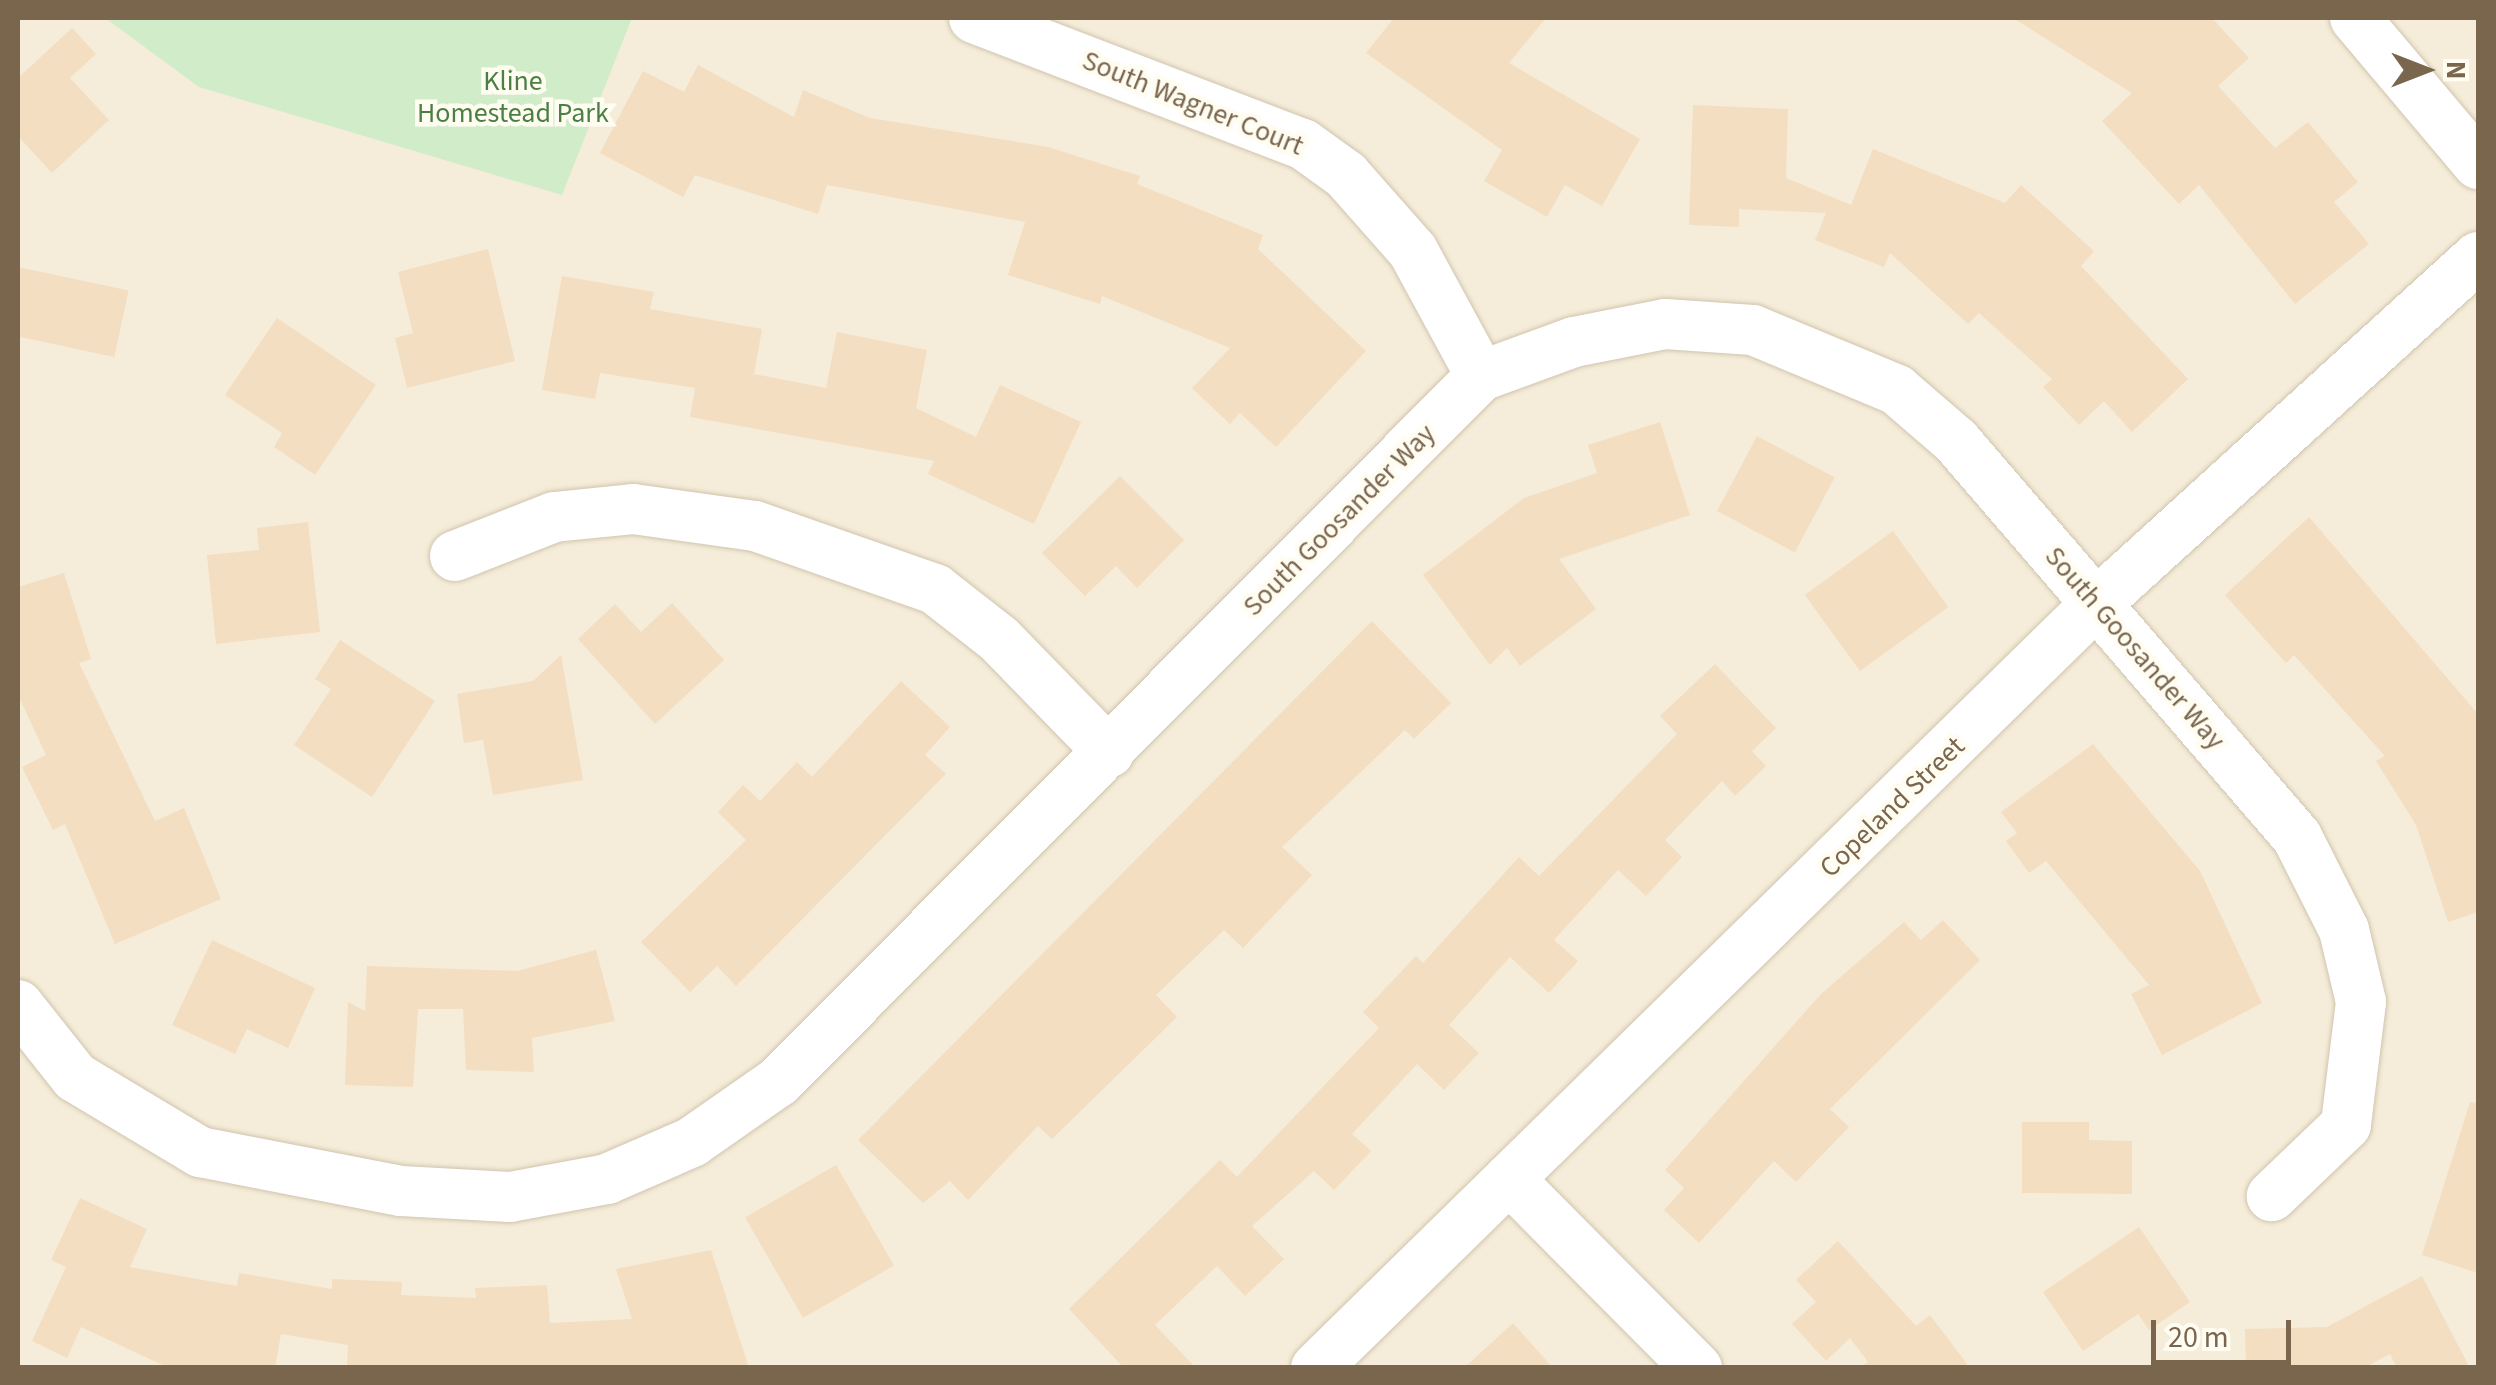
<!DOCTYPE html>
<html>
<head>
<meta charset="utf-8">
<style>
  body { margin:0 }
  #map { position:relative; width:2496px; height:1385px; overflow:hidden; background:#fdf9eb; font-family:"Source Sans 3",sans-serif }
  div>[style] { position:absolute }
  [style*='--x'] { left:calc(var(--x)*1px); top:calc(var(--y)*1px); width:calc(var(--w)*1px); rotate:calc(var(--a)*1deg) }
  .residential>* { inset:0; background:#f5edd9; transform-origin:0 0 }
  .green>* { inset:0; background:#d1ecc8 }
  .building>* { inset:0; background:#f3dec2; transform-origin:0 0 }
  .roads { filter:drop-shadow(0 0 2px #d1c4af) drop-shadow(0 0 2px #d1c4af) }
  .street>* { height:50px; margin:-25px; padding:0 25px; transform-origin:25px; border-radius:25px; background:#fff }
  span { translate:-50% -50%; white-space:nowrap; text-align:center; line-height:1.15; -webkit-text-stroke:9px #fffcf2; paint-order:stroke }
  .park-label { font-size:28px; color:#4b8044 }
  .street-label { font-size:28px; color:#7a654d }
  .frame { position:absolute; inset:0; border:20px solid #7a654d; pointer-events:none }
  .north { position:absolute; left:2376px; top:20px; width:100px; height:100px; -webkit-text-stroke:8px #fffcf2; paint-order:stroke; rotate:90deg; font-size:28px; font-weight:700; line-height:40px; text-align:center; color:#7a654d }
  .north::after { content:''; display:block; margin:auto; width:35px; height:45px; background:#7a654d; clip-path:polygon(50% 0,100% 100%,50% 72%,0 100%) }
  .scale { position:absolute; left:2151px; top:1320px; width:140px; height:45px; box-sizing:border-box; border:5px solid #7a654d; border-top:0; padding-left:12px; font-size:30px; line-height:35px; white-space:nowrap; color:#7a654d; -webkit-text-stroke:8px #fffcf2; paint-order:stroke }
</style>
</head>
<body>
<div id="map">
  <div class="residential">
    <div style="left:18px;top:18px;width:2460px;height:1349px"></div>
  </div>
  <div class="green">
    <div style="clip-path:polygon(105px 18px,632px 18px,562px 195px,199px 87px)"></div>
  </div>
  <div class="building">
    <div style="clip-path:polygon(1394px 18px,1546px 18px,1509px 63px,1640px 139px,1602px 206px,1565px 185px,1547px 217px,1484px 181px,1502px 150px,1366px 53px)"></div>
    <div style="clip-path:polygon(2013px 18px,2212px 18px,2249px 58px,2218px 86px,2275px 148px,2308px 122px,2358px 182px,2334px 202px,2369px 244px,2295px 304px,2199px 185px,2179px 204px,2102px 121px,2132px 93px)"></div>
    <div style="clip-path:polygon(72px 28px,96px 54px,70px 78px,109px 120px,52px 173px,18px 136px,18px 78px)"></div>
    <div style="clip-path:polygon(698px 65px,794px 117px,803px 90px,870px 118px,1048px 147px,1140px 176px,1137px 184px,1263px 235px,1258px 249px,1366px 351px,1276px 447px,1240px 413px,1230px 424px,1192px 388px,1230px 348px,1102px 296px,1100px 304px,1008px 275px,1025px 222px,827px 185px,818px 214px,695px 175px,683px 197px,600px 153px,643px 71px,684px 92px)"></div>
    <div style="clip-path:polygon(1693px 105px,1788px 109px,1786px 178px,1851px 205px,1873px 149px,2005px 203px,2021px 185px,2094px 251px,2081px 266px,2188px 379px,2132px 432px,2104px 401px,2079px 425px,2043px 387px,2052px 379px,1979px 313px,1968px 324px,1890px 253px,1884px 267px,1815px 240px,1826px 213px,1739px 209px,1739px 227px,1689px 225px)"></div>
    <div style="clip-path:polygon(488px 249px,515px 361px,407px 388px,395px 338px,413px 333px,398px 272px)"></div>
    <div style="left:18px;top:267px;width:113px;height:68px;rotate:12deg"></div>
    <div style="clip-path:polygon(562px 276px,654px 292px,650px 309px,762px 329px,754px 374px,826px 388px,837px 332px,927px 350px,916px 408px,976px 437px,1000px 385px,1081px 422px,1034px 524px,928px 474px,934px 461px,690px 417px,695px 388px,600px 373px,595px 399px,542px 390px)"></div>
    <div style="clip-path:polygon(277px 318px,376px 385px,315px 475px,274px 447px,282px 433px,225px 395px)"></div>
    <div style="clip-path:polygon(1660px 422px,1690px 515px,1559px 559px,1596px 609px,1520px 666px,1507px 648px,1490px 665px,1423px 575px,1524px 498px,1597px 473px,1588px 445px)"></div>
    <div style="left:1757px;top:436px;width:88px;height:85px;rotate:28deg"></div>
    <div style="clip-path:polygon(1120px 476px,1184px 540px,1137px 588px,1116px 566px,1085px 596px,1042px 553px)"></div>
    <div style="clip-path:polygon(2309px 517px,2478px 714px,2478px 912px,2448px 922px,2416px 825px,2376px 761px,2385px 756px,2294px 655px,2286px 663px,2225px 595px)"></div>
    <div style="clip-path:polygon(308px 522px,320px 632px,216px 644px,207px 555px,259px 550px,257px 528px)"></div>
    <div style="left:1893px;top:531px;width:94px;height:109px;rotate:54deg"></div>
    <div style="clip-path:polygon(64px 573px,91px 659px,79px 663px,155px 821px,184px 808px,221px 899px,115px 944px,65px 824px,53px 830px,22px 767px,46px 755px,18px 695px,18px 587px)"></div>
    <div style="clip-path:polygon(672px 603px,724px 660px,655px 724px,578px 639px,615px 604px,641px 632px)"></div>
    <div style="clip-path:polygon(1372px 621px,1451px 703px,1414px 739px,1405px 730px,1282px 847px,1312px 875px,1243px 948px,1224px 930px,1156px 995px,1177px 1017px,1052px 1139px,1038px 1126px,968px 1200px,950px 1181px,923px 1203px,858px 1140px)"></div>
    <div style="clip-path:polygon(340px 640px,435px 701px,372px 797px,294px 745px,331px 689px,315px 679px)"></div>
    <div style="clip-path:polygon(561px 655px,583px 780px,493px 795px,483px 740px,464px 743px,457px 694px,533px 681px)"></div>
    <div style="clip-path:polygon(1715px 664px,1776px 728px,1752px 751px,1766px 766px,1735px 796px,1722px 781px,1665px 840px,1682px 857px,1646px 896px,1618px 870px,1554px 940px,1578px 961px,1549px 993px,1510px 957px,1449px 1025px,1479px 1053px,1444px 1090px,1417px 1064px,1352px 1134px,1371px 1151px,1334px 1190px,1314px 1171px,1252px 1226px,1284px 1259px,1245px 1296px,1217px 1266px,1155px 1325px,1196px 1368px,1124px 1368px,1069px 1309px,1220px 1160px,1237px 1177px,1379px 1028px,1363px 1012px,1416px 956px,1423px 963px,1519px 857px,1539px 876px,1677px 734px,1660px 716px)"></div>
    <div style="clip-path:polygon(901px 681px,950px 727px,925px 755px,946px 774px,736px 986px,717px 966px,690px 992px,641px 942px,746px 840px,718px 812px,743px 785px,760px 801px,797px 762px,812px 777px)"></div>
    <div style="clip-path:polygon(2093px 744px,2200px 871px,2262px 1003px,2162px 1055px,2131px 994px,2149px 985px,2046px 861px,2029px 873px,2006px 841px,2017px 833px,2001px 812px)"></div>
    <div style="clip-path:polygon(1943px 920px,1980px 960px,1830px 1109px,1849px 1127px,1796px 1182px,1774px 1161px,1699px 1243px,1664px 1210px,1684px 1188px,1665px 1170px,1821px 994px,1904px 922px,1921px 940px)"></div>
    <div style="clip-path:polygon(212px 940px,315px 988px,288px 1048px,247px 1029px,235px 1054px,172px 1025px)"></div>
    <div style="clip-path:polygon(596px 950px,615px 1021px,532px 1038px,534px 1072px,466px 1070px,463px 1009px,418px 1009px,413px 1087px,345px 1085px,348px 1002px,365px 1011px,367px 966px,517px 971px)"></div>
    <div style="clip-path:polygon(2470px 1102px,2478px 1103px,2478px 1273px,2422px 1255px)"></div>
    <div style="clip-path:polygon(2022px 1122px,2089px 1122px,2089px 1140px,2132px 1141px,2132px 1194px,2022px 1193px)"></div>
    <div style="left:836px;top:1165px;width:116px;height:105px;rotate:60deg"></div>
    <div style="clip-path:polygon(80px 1198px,147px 1229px,130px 1267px,237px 1286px,239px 1273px,332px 1289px,332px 1279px,402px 1282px,401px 1295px,476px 1298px,475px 1288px,547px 1285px,550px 1323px,632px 1319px,616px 1269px,711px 1250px,749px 1368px,347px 1368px,348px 1345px,281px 1334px,275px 1368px,169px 1368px,81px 1327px,67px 1358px,32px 1341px,66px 1267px,51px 1260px)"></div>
    <div style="clip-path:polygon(2139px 1227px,2190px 1302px,2149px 1330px,2138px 1314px,2083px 1351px,2043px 1292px)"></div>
    <div style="clip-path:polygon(1838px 1241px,1916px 1326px,1930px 1315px,1970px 1368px,1861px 1368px,1868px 1362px,1850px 1338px,1826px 1361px,1792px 1324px,1816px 1302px,1796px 1280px)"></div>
    <div style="clip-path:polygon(2422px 1276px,2470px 1368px,2397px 1368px,2390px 1354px,2364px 1368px,2246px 1368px,2245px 1329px,2327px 1327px)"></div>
    <div style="clip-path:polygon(1513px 1323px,1553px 1368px,1464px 1368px)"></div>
  </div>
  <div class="roads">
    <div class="street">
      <div style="--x:974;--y:18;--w:352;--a:21"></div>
      <div style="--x:1303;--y:144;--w:53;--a:35.8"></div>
      <div style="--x:1346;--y:175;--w:101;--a:48.6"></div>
      <div style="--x:1413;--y:251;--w:142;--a:61.5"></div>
      <div style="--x:2355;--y:18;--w:191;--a:49.9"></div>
      <div style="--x:455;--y:556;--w:106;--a:-21.5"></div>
      <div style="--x:554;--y:517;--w:79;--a:-5.8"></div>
      <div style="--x:633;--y:509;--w:123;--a:7.9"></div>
      <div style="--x:755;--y:526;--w:191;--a:19.3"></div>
      <div style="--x:935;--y:589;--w:81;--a:38"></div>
      <div style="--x:999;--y:639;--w:158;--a:45.8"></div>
      <div style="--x:18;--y:1005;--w:92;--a:51.6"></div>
      <div style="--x:75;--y:1077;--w:146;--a:31"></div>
      <div style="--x:200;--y:1152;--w:205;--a:11"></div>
      <div style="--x:401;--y:1191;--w:109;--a:3.2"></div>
      <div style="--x:510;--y:1197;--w:99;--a:-10.5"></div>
      <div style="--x:607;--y:1179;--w:93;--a:-23.5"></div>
      <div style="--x:692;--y:1142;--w:105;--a:-34.9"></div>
      <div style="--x:778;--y:1082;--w:996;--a:-45.12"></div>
      <div style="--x:1481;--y:376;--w:99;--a:-20.1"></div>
      <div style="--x:1574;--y:342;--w:93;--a:-11.2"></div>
      <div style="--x:1665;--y:324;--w:88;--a:3.9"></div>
      <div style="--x:1753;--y:330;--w:156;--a:22.6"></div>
      <div style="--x:1897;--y:390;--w:78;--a:40.8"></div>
      <div style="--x:1956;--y:441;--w:523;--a:49.27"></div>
      <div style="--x:2297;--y:837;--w:104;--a:63.2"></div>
      <div style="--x:2344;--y:930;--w:74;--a:76.7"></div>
      <div style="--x:2361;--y:1002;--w:124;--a:97"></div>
      <div style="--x:2346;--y:1125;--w:103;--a:136.2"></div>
      <div style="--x:1509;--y:1179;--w:267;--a:45.2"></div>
      <div style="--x:1316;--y:1368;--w:1093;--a:-44.41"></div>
      <div style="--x:2097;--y:603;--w:515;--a:-42.24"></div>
    </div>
  </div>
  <div class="park-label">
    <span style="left:513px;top:97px">Kline<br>Homestead Park</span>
  </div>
  <div class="street-label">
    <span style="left:1193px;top:103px;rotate:22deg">South Wagner Court</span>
    <span style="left:1339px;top:520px;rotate:-45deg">South Goosander Way</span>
    <span style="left:2135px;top:648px;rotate:49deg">South Goosander Way</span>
    <span style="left:1892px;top:807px;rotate:-44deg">Copeland Street</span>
  </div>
  <div class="frame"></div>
  <div class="north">N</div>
  <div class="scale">20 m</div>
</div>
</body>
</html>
